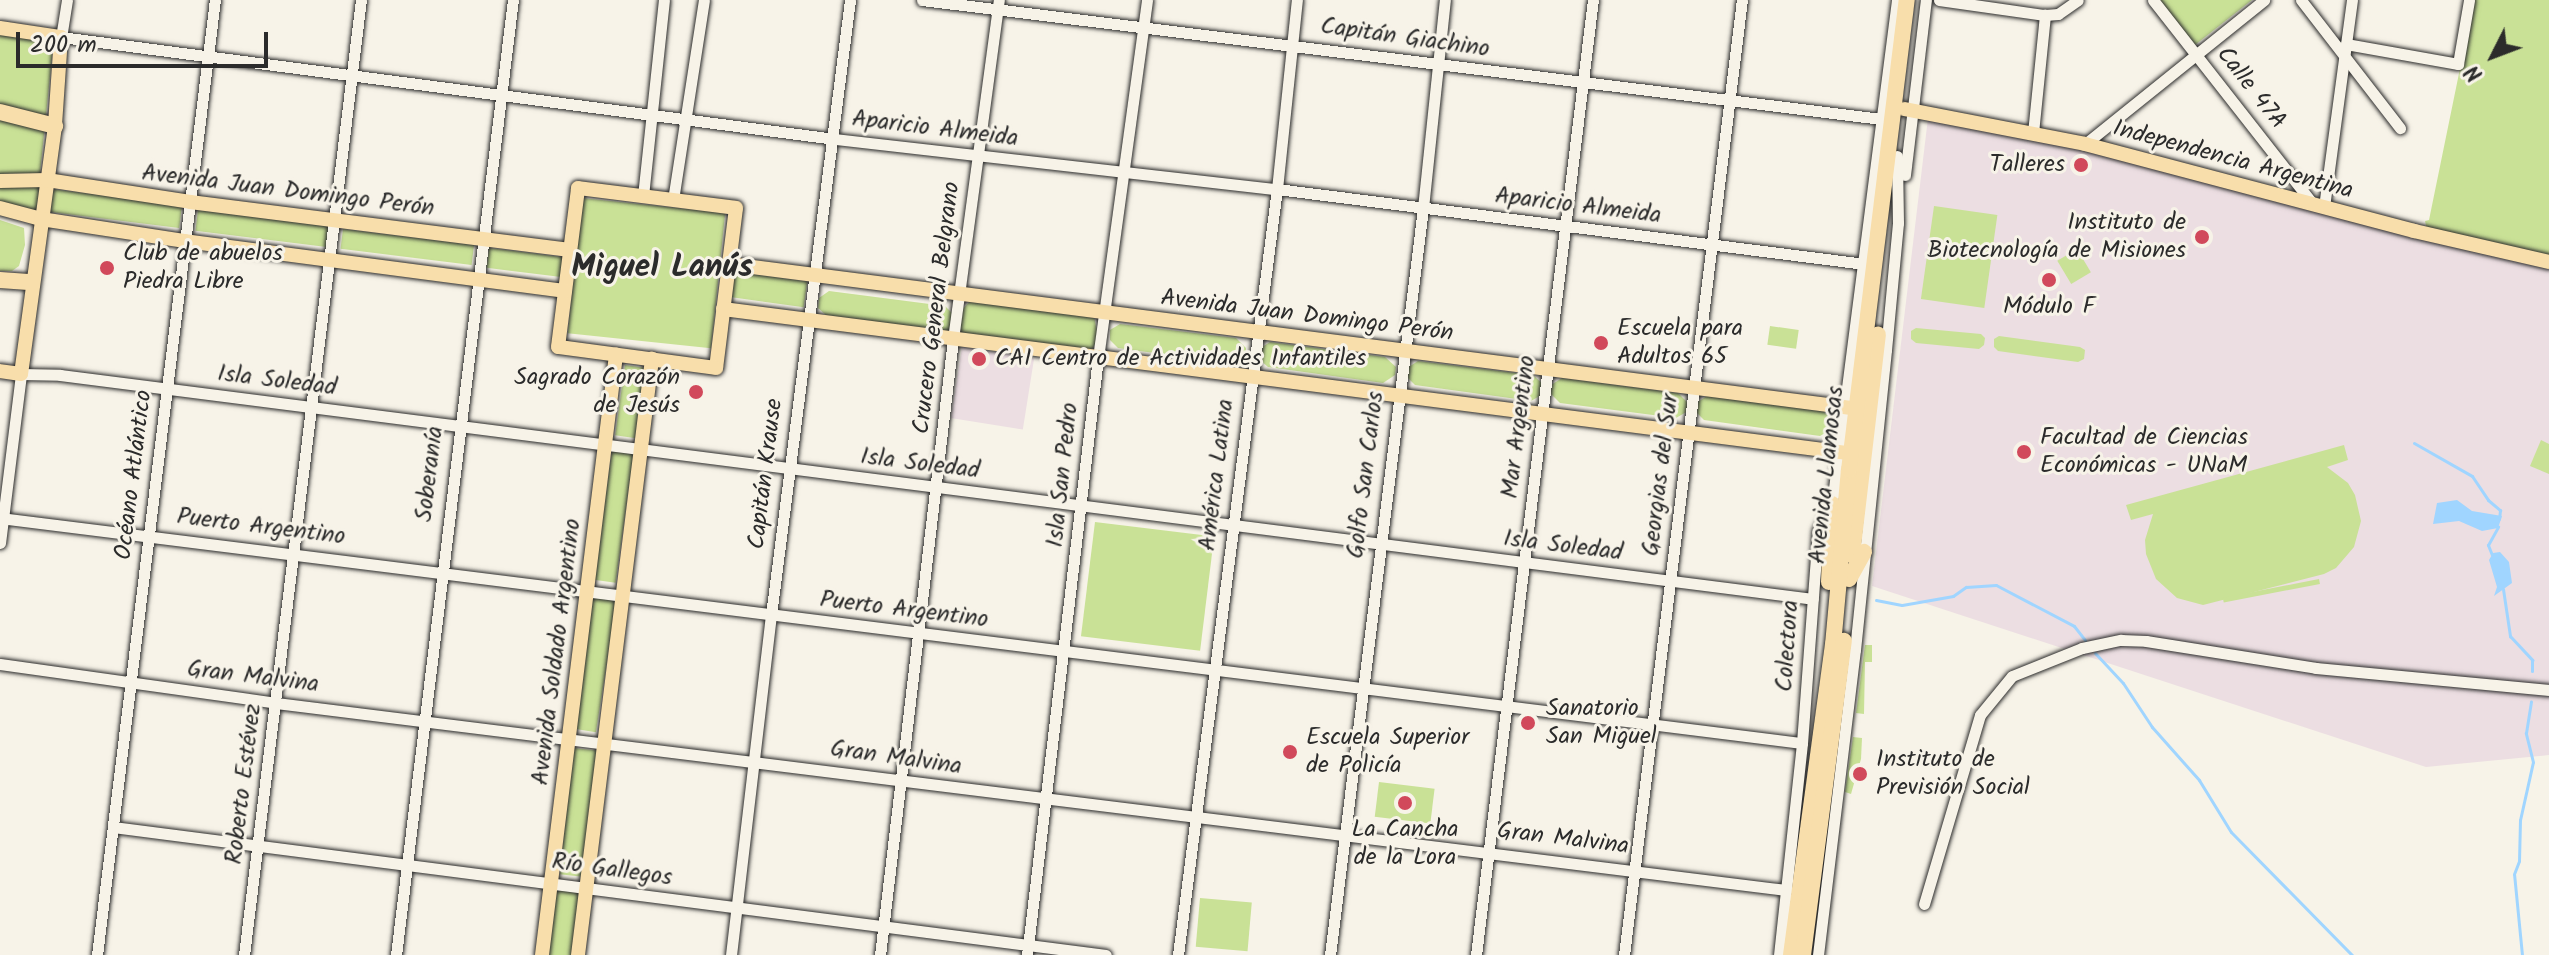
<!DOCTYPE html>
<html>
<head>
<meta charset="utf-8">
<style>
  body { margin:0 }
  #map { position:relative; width:2549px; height:955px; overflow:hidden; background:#f7f3e8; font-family:Kalam,sans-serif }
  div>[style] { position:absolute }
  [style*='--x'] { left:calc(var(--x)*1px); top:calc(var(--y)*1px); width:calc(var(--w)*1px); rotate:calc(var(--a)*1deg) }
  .built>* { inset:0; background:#ecdee2; transform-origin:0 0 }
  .green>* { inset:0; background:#c9e196; transform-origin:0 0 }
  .water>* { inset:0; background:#a0d5ff }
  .stream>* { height:3px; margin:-1.5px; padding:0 1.5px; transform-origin:1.5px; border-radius:1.5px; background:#a0d5ff }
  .roads { filter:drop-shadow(0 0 2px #2b2b2b) drop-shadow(0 0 2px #2b2b2b) }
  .minor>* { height:11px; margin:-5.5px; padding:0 5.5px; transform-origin:5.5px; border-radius:5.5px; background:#f7f3e8 }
  .major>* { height:14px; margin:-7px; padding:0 7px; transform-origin:7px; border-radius:7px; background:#f8deab }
  .highway>* { height:16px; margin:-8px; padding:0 8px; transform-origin:8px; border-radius:8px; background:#f8deab }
  .dots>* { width:22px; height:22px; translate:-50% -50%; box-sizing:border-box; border:4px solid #f7f3e8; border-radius:50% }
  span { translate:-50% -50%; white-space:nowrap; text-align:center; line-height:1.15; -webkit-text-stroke:6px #f7f3e8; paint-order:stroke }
  .street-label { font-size:24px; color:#2b2b2b }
  .poi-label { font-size:24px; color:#2b2b2b }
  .right { translate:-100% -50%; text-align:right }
  .left { translate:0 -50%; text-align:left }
  .district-label { font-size:32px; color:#2b2b2b; font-weight:700 }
  .north { position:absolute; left:2453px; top:16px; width:80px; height:80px; -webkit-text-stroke:6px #f7f3e8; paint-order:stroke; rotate:228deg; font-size:22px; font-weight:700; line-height:32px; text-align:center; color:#2b2b2b }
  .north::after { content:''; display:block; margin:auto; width:28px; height:36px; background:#2b2b2b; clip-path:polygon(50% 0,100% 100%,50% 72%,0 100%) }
  .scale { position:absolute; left:16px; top:32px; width:252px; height:36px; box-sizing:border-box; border:4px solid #2b2b2b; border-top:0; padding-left:10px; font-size:24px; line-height:28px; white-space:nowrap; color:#2b2b2b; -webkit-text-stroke:6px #f7f3e8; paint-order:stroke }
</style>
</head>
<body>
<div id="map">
  <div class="built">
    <div style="clip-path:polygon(1928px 118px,2063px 144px,2549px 264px,2549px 755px,2426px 767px,1872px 586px)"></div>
    <div style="left:962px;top:347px;width:73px;height:72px;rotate:9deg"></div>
  </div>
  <div class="green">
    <div style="clip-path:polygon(2159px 0,2252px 0,2195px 45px)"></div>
    <div style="clip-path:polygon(2474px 0,2549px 0,2549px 258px,2427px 230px,2425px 221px,2429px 220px)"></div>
    <div style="clip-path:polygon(0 32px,54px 38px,40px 173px,0 174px)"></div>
    <div style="clip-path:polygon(0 186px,41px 186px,36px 212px,0 202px)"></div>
    <div style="left:51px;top:189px;width:132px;height:23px;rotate:7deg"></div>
    <div style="left:582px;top:198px;width:144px;height:136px;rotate:6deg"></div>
    <div style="left:1934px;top:206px;width:64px;height:94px;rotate:8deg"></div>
    <div style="left:198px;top:210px;width:132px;height:21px;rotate:7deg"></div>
    <div style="clip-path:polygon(0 220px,24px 228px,25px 245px,19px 266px,12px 271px,0 271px)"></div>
    <div style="left:343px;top:229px;width:132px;height:20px;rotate:7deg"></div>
    <div style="left:489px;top:248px;width:75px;height:20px;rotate:7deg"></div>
    <div style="left:2077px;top:249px;width:27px;height:23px;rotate:59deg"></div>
    <div style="left:732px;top:271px;width:76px;height:26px;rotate:8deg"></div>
    <div style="clip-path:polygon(829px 291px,945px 306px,955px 316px,955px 324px,947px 333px,827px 316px,818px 308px,819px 298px)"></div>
    <div style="clip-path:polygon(970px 301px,1094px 316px,1098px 337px,1093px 348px,1085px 351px,963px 336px,959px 332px,961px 311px)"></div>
    <div style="clip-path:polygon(1120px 324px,1236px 338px,1246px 348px,1246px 356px,1234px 364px,1118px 348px,1110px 340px,1110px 330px)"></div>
    <div style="left:1770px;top:326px;width:29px;height:19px;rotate:8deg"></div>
    <div style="clip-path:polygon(1916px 328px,1981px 334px,1985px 338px,1984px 345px,1979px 349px,1916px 343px,1911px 339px,1911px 331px)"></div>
    <div style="clip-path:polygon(1999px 336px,2080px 347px,2085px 350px,2084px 359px,2078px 362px,1998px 351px,1994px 347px,1994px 339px)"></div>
    <div style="clip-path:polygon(1270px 342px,1385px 357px,1396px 367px,1395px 375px,1383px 383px,1268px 367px,1259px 359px,1259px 349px)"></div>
    <div style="clip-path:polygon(1418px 361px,1533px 375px,1544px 385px,1543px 394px,1531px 401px,1415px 385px,1407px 377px,1407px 368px)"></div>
    <div style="left:625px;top:365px;width:21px;height:71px;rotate:8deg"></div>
    <div style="clip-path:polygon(1562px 378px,1678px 393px,1688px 403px,1688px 411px,1676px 418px,1560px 403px,1551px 394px,1551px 385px)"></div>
    <div style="clip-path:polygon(1707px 396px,1822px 410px,1833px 420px,1832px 429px,1820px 436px,1704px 420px,1696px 412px,1696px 403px)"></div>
    <div style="clip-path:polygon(2541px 440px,2549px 444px,2549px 474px,2530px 466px)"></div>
    <div style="clip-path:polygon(2344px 445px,2348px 460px,2327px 467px,2348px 483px,2355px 495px,2361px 521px,2354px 547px,2336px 568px,2324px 574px,2203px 605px,2177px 598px,2156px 579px,2146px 554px,2145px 540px,2153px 514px,2131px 520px,2126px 505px)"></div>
    <div style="left:612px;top:450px;width:22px;height:131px;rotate:8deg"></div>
    <div style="left:1095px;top:522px;width:120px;height:115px;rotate:7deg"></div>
    <div style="left:2319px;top:579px;width:5px;height:98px;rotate:79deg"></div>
    <div style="left:592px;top:597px;width:25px;height:133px;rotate:9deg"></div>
    <div style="clip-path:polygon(1865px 645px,1872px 645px,1872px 662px,1865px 662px,1864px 714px,1856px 713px)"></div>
    <div style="clip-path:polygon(1853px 737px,1862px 738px,1861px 759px,1851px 794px,1845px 792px)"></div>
    <div style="left:573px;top:748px;width:27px;height:127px;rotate:6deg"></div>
    <div style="left:1379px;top:782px;width:56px;height:35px;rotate:7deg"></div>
    <div style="left:555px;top:889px;width:30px;height:66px;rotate:8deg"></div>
    <div style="left:1200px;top:898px;width:52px;height:49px;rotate:5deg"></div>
  </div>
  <div class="water">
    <div style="clip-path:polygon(2457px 500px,2472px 511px,2502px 516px,2498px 528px,2482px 531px,2459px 521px,2433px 524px,2437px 503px)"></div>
    <div style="clip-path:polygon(2500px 552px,2509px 562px,2512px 583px,2494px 596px,2497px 587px,2489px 560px,2493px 553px)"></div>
  </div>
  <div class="stream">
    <div style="--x:2414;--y:443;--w:67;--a:29.6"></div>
    <div style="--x:2472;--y:476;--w:29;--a:56"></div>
    <div style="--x:2488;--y:500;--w:16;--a:40"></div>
    <div style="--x:2500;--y:510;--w:9;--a:96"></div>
    <div style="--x:2492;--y:555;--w:11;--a:-112"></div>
    <div style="--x:2488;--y:545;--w:21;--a:-61"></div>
    <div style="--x:2503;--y:589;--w:48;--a:81.5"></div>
    <div style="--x:2510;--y:636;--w:33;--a:47"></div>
    <div style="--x:2532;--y:660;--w:11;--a:90"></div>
    <div style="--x:1876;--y:600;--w:26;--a:11"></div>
    <div style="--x:1902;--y:605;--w:52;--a:-10"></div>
    <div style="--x:1953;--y:596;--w:16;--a:-35"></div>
    <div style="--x:1966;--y:587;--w:30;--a:-4"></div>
    <div style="--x:1996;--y:585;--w:88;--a:27.7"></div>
    <div style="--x:2074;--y:626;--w:18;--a:52"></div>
    <div style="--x:2095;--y:653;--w:41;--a:47"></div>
    <div style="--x:2123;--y:683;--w:53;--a:56.6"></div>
    <div style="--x:2152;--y:727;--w:71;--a:48.4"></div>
    <div style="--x:2199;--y:780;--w:61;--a:58.4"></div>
    <div style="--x:2231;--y:832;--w:173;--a:45.5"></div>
    <div style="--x:2522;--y:955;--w:81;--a:-95.6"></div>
    <div style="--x:2514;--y:874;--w:14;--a:-69"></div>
    <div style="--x:2519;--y:861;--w:41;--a:-88.6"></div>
    <div style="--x:2520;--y:820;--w:59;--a:-77.4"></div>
    <div style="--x:2533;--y:762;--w:30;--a:-104"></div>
    <div style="--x:2526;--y:733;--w:32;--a:-81"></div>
  </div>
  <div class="roads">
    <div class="minor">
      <div style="--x:67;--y:0;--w:37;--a:99"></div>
      <div style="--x:61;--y:37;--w:781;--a:7.51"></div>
      <div style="--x:835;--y:139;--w:445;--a:6.5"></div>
      <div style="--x:1277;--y:189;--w:593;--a:7.27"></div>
      <div style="--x:922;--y:0;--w:966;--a:7.07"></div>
      <div style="--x:1939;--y:0;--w:107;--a:8.1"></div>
      <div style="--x:2045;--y:15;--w:13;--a:-4"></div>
      <div style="--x:2058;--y:14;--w:24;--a:-35"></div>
      <div style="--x:2153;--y:0;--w:259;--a:51.9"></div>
      <div style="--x:2301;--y:0;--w:162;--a:52.3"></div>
      <div style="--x:2346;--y:44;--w:114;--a:10.1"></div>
      <div style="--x:2458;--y:64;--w:65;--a:-80.2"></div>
      <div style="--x:2033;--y:133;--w:119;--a:-84.2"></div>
      <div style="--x:2085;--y:144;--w:230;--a:-38.8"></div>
      <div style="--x:1905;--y:175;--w:176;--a:-83.2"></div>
      <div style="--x:643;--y:196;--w:197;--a:-83.9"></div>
      <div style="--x:673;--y:200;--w:202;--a:-81.2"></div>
      <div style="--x:2324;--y:207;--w:209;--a:-82.3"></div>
      <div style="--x:0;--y:518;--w:1816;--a:7.12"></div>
      <div style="--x:0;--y:543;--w:170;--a:-82.9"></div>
      <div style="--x:21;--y:374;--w:39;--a:1"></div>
      <div style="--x:60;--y:375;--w:1767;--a:7.28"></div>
      <div style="--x:0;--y:664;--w:279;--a:8"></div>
      <div style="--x:276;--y:703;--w:1522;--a:7.06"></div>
      <div style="--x:113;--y:827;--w:1001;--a:7.35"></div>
      <div style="--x:1924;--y:904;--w:197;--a:-73.5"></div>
      <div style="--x:1980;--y:715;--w:50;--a:-50.6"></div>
      <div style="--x:2012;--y:676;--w:75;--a:-21.8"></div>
      <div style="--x:2082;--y:648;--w:40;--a:-12"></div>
      <div style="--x:2121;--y:640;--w:25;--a:2"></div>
      <div style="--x:2146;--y:641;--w:172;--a:9"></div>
      <div style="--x:2316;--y:668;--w:234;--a:5.4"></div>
      <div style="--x:97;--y:955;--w:962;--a:-82.96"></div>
      <div style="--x:244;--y:955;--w:962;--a:-83.02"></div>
      <div style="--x:396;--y:955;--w:962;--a:-83.02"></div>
      <div style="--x:731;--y:955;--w:342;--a:-83.3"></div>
      <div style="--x:771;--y:615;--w:620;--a:-82.68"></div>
      <div style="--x:880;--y:955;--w:620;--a:-83.24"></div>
      <div style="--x:953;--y:339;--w:342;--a:-82.3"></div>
      <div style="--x:1027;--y:955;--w:601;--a:-83.22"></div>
      <div style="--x:1098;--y:358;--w:361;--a:-82.2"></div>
      <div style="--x:1178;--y:955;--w:772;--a:-82.64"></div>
      <div style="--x:1277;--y:189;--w:190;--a:-84"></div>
      <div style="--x:1330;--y:955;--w:753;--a:-82.9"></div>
      <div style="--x:1423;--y:208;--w:209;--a:-84"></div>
      <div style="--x:1476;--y:955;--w:962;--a:-83.02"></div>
      <div style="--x:1624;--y:955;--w:962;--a:-82.96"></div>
      <div style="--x:1779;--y:955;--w:213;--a:-83.8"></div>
      <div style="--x:1802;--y:743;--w:213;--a:-85.7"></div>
      <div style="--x:1818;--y:531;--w:30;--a:-63"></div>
      <div style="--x:1832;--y:504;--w:508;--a:-82.65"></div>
      <div style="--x:1818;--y:955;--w:307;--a:-83.1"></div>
      <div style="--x:1855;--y:650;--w:302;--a:-84.1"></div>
      <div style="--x:1886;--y:350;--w:128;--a:-84.6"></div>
      <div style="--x:1898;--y:223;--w:67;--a:-90.9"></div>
    </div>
    <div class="major">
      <div style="--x:0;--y:28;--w:62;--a:8.4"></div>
      <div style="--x:61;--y:37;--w:89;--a:93.9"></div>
      <div style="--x:55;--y:126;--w:250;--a:97.8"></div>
      <div style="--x:21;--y:374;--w:21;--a:-172"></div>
      <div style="--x:1904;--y:109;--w:184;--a:10.9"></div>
      <div style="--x:2085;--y:144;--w:340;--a:14.8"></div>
      <div style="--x:2414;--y:231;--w:139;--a:12.9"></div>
      <div style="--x:0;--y:181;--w:47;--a:-1.2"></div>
      <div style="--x:47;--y:180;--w:145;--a:8.7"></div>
      <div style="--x:190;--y:202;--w:383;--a:7.2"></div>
      <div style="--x:578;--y:188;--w:159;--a:7.2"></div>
      <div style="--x:736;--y:208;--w:161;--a:97.1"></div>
      <div style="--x:716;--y:368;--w:159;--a:-172.4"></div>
      <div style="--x:558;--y:347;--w:160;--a:-82.8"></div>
      <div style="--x:0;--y:208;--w:42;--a:15"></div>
      <div style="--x:41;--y:219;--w:146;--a:8.7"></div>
      <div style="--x:185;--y:241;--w:383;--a:7.5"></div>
      <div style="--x:729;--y:264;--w:1147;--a:7.31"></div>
      <div style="--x:723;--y:309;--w:1148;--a:7.3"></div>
      <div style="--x:542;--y:955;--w:605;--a:-82.97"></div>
      <div style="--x:578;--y:955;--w:601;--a:-82.92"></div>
    </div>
    <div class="highway">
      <div style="--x:0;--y:112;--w:57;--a:14.3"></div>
      <div style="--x:0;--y:280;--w:32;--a:4"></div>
      <div style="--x:1852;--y:555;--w:222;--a:-83.3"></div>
      <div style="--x:1849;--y:579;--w:31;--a:-61"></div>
      <div style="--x:1829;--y:582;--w:78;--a:-87.8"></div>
      <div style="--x:1791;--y:955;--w:313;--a:-82.3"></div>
      <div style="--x:1833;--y:645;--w:176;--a:-84.8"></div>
      <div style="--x:1849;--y:470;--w:474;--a:-83"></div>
      <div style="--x:1803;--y:955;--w:317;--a:-82.6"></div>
    </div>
  </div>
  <div class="dots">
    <div style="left:2081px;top:165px;background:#d1495b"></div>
    <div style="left:2202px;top:237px;background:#d1495b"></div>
    <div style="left:107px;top:268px;background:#d1495b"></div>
    <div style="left:2049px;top:280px;background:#d1495b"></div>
    <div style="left:1601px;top:343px;background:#d1495b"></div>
    <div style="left:979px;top:359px;background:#d1495b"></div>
    <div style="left:696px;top:392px;background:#d1495b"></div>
    <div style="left:2024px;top:452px;background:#d1495b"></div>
    <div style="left:1528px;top:723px;background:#d1495b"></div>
    <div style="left:1290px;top:752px;background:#d1495b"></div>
    <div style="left:1860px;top:774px;background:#d1495b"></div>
    <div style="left:1405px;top:803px;background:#d1495b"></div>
  </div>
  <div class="street-label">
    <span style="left:1405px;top:38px;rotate:8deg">Capitán Giachino</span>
    <span style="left:2251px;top:88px;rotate:52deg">Calle 47A</span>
    <span style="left:935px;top:129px;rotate:7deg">Aparicio Almeida</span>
    <span style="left:2233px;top:160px;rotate:15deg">Independencia Argentina</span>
    <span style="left:288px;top:191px;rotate:7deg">Avenida Juan Domingo Perón</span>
    <span style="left:1578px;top:206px;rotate:7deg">Aparicio Almeida</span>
    <span style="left:937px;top:308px;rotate:-83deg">Crucero General Belgrano</span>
    <span style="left:1307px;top:316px;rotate:7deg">Avenida Juan Domingo Perón</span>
    <span style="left:277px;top:381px;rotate:7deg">Isla Soledad</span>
    <span style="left:1519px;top:427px;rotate:-83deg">Mar Argentino</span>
    <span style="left:920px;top:464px;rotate:7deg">Isla Soledad</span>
    <span style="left:430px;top:474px;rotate:-83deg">Soberanía</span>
    <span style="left:766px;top:474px;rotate:-83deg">Capitán Krause</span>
    <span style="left:134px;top:475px;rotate:-83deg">Océano Atlántico</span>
    <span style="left:1063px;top:475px;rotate:-84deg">Isla San Pedro</span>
    <span style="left:1217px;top:475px;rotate:-83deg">América Latina</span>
    <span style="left:1366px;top:475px;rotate:-83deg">Golfo San Carlos</span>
    <span style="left:1661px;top:475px;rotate:-83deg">Georgias del Sur</span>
    <span style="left:1827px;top:475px;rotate:-84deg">Avenida Llamosas</span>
    <span style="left:261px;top:527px;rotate:7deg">Puerto Argentino</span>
    <span style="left:1563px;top:546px;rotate:7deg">Isla Soledad</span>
    <span style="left:904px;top:610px;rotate:7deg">Puerto Argentino</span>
    <span style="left:1788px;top:646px;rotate:-86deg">Colectora</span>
    <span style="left:557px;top:652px;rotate:-83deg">Avenida Soldado Argentino</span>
    <span style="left:253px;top:677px;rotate:7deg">Gran Malvina</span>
    <span style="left:896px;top:758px;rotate:8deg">Gran Malvina</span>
    <span style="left:244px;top:784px;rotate:-83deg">Roberto Estévez</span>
    <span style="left:1563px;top:839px;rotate:7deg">Gran Malvina</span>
    <span style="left:612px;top:870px;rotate:8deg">Río Gallegos</span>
  </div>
  <div class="poi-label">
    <span class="right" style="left:2065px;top:165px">Talleres</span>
    <span class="right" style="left:2186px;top:237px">Instituto de<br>Biotecnología de Misiones</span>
    <span class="left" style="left:123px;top:268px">Club de abuelos<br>Piedra Libre</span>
    <span style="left:2049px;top:307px">Módulo F</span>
    <span class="left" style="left:1617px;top:343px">Escuela para<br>Adultos 65</span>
    <span class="left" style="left:995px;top:359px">CAI Centro de Actividades Infantiles</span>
    <span class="right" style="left:680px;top:392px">Sagrado Corazón<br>de Jesús</span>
    <span class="left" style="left:2040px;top:452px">Facultad de Ciencias<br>Económicas - UNaM</span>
    <span class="left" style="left:1546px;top:723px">Sanatorio<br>San Miguel</span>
    <span class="left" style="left:1306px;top:752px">Escuela Superior<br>de Policía</span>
    <span class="left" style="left:1876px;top:774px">Instituto de<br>Previsión Social</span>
    <span style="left:1405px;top:844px">La Cancha<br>de la Lora</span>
  </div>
  <div class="district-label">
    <span style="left:662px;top:268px">Miguel Lanús</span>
  </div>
  <div class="north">N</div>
  <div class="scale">200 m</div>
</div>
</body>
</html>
